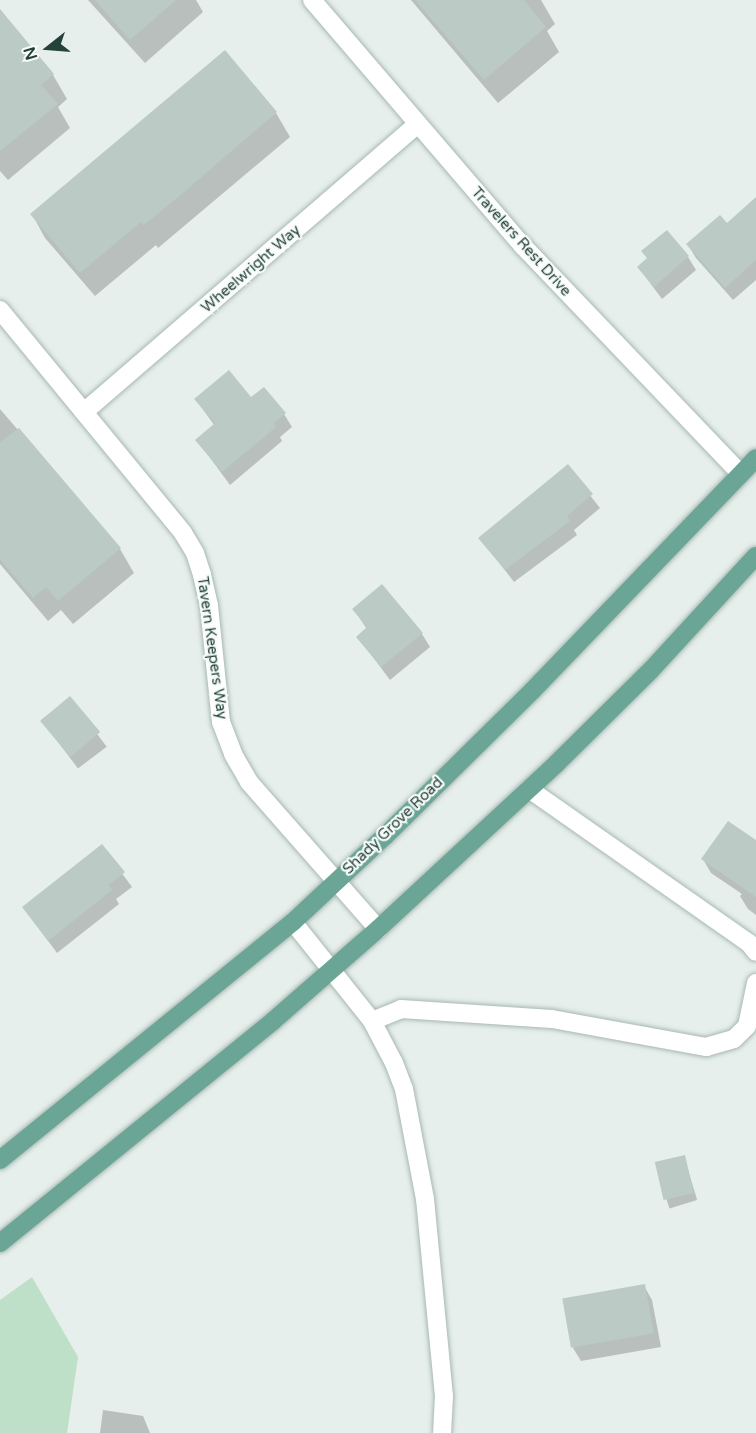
<!DOCTYPE html>
<html>
<head>
<meta charset="utf-8">
<style>
  body { margin:0 }
  #map { position:relative; width:756px; height:1433px; overflow:hidden; background:#e6efeb; font-family:"Varela Round",sans-serif }
  div>[style] { position:absolute }
  [style*='--x'] { left:calc(var(--x)*1px); top:calc(var(--y)*1px); width:calc(var(--w)*1px); rotate:calc(var(--a)*1deg) }
  .green>* { inset:0; background:#bfe0c8 }
  .shadow>* { inset:0; background:#0003; transform-origin:0 0 }
  .building>* { inset:0; background:#bbcac4; transform-origin:0 0 }
  .roads { filter:drop-shadow(0 0 2px #a8b8b2) drop-shadow(0 0 2px #a8b8b2) }
  .minor>* { height:18px; margin:-9px; padding:0 9px; transform-origin:9px; border-radius:9px; background:#fff }
  .major>* { height:18px; margin:-9px; padding:0 9px; transform-origin:9px; border-radius:9px; background:#6aa596 }
  span { translate:-50% -50%; white-space:nowrap; text-align:center; line-height:1.15; -webkit-text-stroke:4.5px #f7fbf9; paint-order:stroke }
  .street-label { font-size:15px; color:#24423a }
  .north { position:absolute; left:18px; top:18px; width:60px; height:60px; -webkit-text-stroke:4px #f7fbf9; paint-order:stroke; rotate:253deg; font-size:16px; font-weight:700; line-height:24px; text-align:center; color:#24423a }
  .north::after { content:''; display:block; margin:auto; width:21px; height:27px; background:#24423a; clip-path:polygon(50% 0,100% 100%,50% 72%,0 100%) }
</style>
</head>
<body>
<div id="map">
  <div class="green">
    <div style="clip-path:polygon(32px 1277px,78px 1357px,67px 1433px,0 1433px,0 1300px)"></div>
  </div>
  <div class="shadow">
    <div style="clip-path:polygon(88px 0,196px 0,203px 12px,145px 63px)"></div>
    <div style="clip-path:polygon(411px 0,541px 0,555px 24px,547px 31px,559px 52px,498px 103px)"></div>
    <div style="clip-path:polygon(0 14px,53px 75px,67px 99px,58px 107px,70px 128px,8px 180px,0 171px)"></div>
    <div style="clip-path:polygon(276px 113px,290px 137px,158px 248px,156px 245px,95px 296px,45px 238px,32px 214px)"></div>
    <div style="clip-path:polygon(756px 199px,756px 280px,733px 300px,696px 258px,688px 245px,727px 225px)"></div>
    <div style="clip-path:polygon(643px 252px,688px 257px,696px 270px,662px 299px,639px 268px,648px 259px)"></div>
    <div style="clip-path:polygon(251px 399px,284px 414px,292px 427px,280px 437px,282px 441px,230px 485px,197px 440px,215px 426px,196px 400px)"></div>
    <div style="clip-path:polygon(0 409px,120px 549px,134px 573px,73px 624px,61px 610px,48px 621px,0 564px)"></div>
    <div style="clip-path:polygon(567px 466px,600px 508px,574px 530px,577px 535px,514px 582px,480px 538px)"></div>
    <div style="clip-path:polygon(382px 586px,422px 634px,430px 647px,390px 680px,358px 637px,367px 629px,354px 610px)"></div>
    <div style="left:70px;top:698px;width:61px;height:36px;rotate:53deg"></div>
    <div style="clip-path:polygon(756px 842px,756px 915px,748px 909px,740px 896px,742px 894px,711px 873px,703px 859px)"></div>
    <div style="clip-path:polygon(102px 846px,132px 887px,116px 899px,119px 904px,57px 953px,24px 908px)"></div>
    <div style="left:684px;top:1157px;width:45px;height:29px;rotate:73deg"></div>
    <div style="clip-path:polygon(644px 1286px,652px 1300px,661px 1347px,581px 1361px,573px 1348px)"></div>
    <div style="clip-path:polygon(103px 1410px,143px 1416px,150px 1433px,100px 1433px)"></div>
  </div>
  <div class="building">
    <div style="clip-path:polygon(95px 0,176px 0,130px 40px)"></div>
    <div style="clip-path:polygon(415px 0,524px 0,546px 27px,484px 80px)"></div>
    <div style="clip-path:polygon(0 9px,54px 74px,41px 85px,58px 104px,0 151px)"></div>
    <div style="clip-path:polygon(225px 50px,277px 112px,183px 193px,144px 225px,141px 222px,80px 273px,30px 214px)"></div>
    <div style="clip-path:polygon(756px 197px,756px 260px,725px 288px,686px 244px,720px 215px,727px 223px)"></div>
    <div style="clip-path:polygon(667px 230px,689px 256px,654px 287px,637px 267px,647px 258px,641px 251px)"></div>
    <div style="clip-path:polygon(229px 370px,251px 397px,264px 387px,286px 413px,274px 423px,276px 427px,222px 472px,195px 440px,215px 423px,194px 399px)"></div>
    <div style="clip-path:polygon(19px 428px,121px 548px,58px 601px,46px 587px,33px 598px,0 559px,0 442px)"></div>
    <div style="clip-path:polygon(568px 464px,593px 494px,567px 516px,570px 521px,505px 570px,478px 538px)"></div>
    <div style="clip-path:polygon(382px 584px,423px 633px,381px 667px,356px 637px,367px 627px,352px 609px)"></div>
    <div style="left:70px;top:696px;width:47px;height:39px;rotate:50deg"></div>
    <div style="clip-path:polygon(728px 821px,756px 840px,756px 897px,701px 859px)"></div>
    <div style="clip-path:polygon(102px 844px,125px 872px,109px 885px,112px 890px,48px 941px,22px 907px)"></div>
    <div style="left:685px;top:1155px;width:39px;height:31px;rotate:77deg"></div>
    <div style="left:645px;top:1284px;width:50px;height:84px;rotate:80deg"></div>
  </div>
  <div class="roads">
    <div class="minor">
      <div style="--x:312;--y:0;--w:324;--a:49.4"></div>
      <div style="--x:523;--y:246;--w:315;--a:46.3"></div>
      <div style="--x:0;--y:310;--w:288;--a:50.6"></div>
      <div style="--x:183;--y:533;--w:23;--a:59"></div>
      <div style="--x:195;--y:553;--w:23;--a:72"></div>
      <div style="--x:202;--y:575;--w:32;--a:77"></div>
      <div style="--x:209;--y:606;--w:117;--a:84.1"></div>
      <div style="--x:221;--y:722;--w:34;--a:69"></div>
      <div style="--x:233;--y:754;--w:32;--a:60"></div>
      <div style="--x:249;--y:782;--w:196;--a:48.7"></div>
      <div style="--x:84;--y:412;--w:440;--a:-40.8"></div>
      <div style="--x:529;--y:789;--w:269;--a:35"></div>
      <div style="--x:749;--y:943;--w:11;--a:52"></div>
      <div style="--x:293;--y:922;--w:127;--a:51.4"></div>
      <div style="--x:372;--y:1021;--w:47;--a:62.4"></div>
      <div style="--x:394;--y:1063;--w:28;--a:69"></div>
      <div style="--x:404;--y:1089;--w:112;--a:79.2"></div>
      <div style="--x:425;--y:1199;--w:198;--a:84.5"></div>
      <div style="--x:444;--y:1396;--w:37;--a:93"></div>
      <div style="--x:372;--y:1021;--w:31;--a:-22"></div>
      <div style="--x:401;--y:1009;--w:151;--a:3.8"></div>
      <div style="--x:552;--y:1019;--w:157;--a:10.3"></div>
      <div style="--x:706;--y:1047;--w:29;--a:-16"></div>
      <div style="--x:734;--y:1039;--w:18;--a:-45"></div>
      <div style="--x:747;--y:1026;--w:44;--a:-78.2"></div>
    </div>
    <div class="major">
      <div style="--x:0;--y:1160;--w:377;--a:-39.1"></div>
      <div style="--x:293;--y:922;--w:126;--a:-43.1"></div>
      <div style="--x:385;--y:836;--w:206;--a:-44.6"></div>
      <div style="--x:532;--y:691;--w:323;--a:-46.1"></div>
      <div style="--x:0;--y:1243;--w:352;--a:-39.1"></div>
      <div style="--x:273;--y:1021;--w:140;--a:-41.2"></div>
      <div style="--x:378;--y:929;--w:243;--a:-42.8"></div>
      <div style="--x:556;--y:764;--w:134;--a:-44.7"></div>
      <div style="--x:651;--y:670;--w:155;--a:-47.4"></div>
    </div>
  </div>
  <div class="street-label">
    <span style="left:521px;top:242px;rotate:48deg">Travelers Rest Drive</span>
    <span style="left:251px;top:269px;rotate:-41deg">Wheelwright Way</span>
    <span style="left:212px;top:648px;rotate:82deg">Tavern Keepers Way</span>
    <span style="left:393px;top:826px;rotate:-44deg">Shady Grove Road</span>
  </div>
  <div class="north">N</div>
</div>
</body>
</html>
